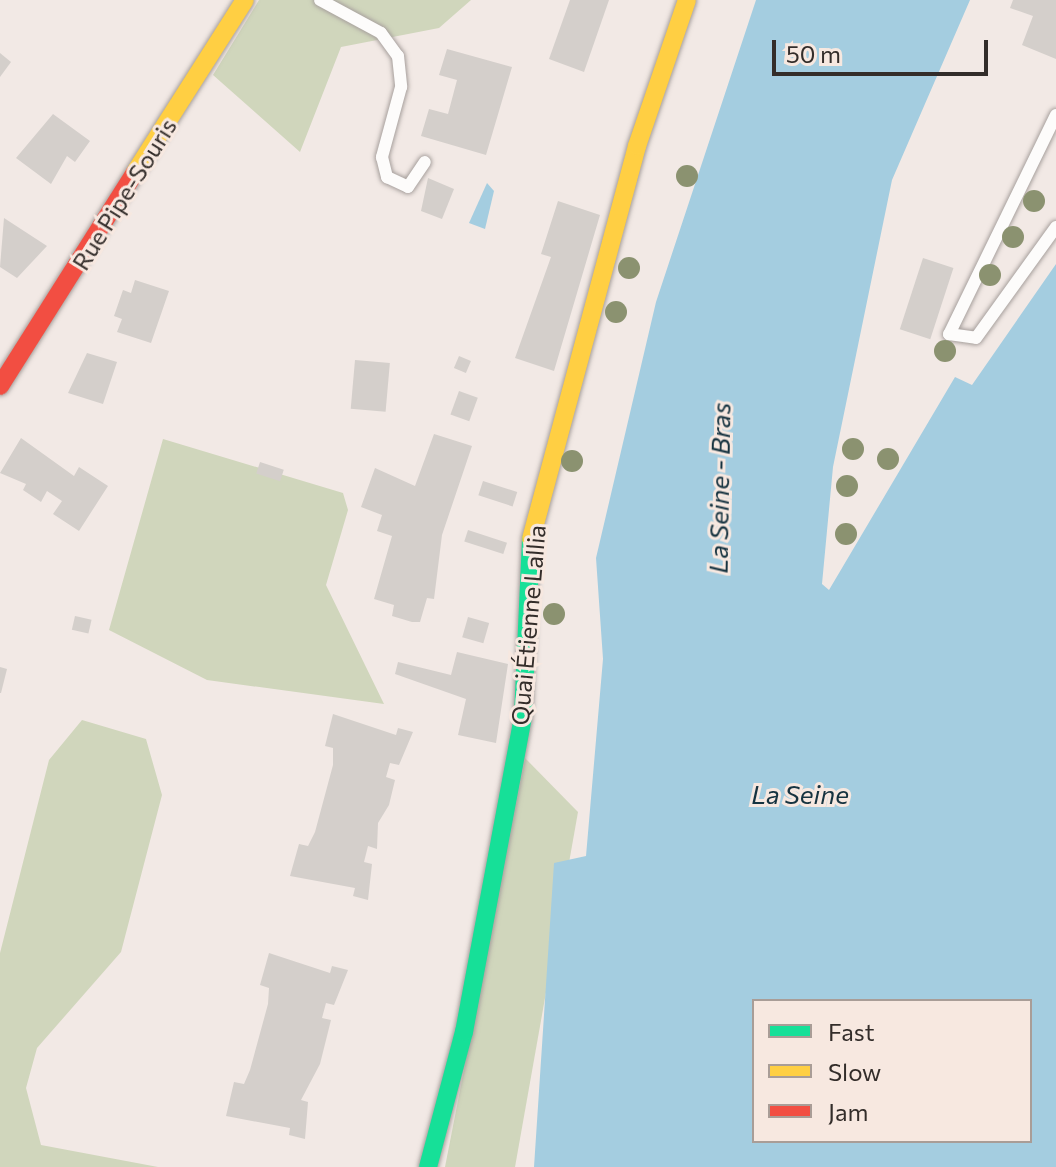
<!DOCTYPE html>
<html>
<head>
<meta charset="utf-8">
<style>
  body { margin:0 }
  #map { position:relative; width:1056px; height:1167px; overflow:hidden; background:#f2e9e5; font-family:Commissioner,sans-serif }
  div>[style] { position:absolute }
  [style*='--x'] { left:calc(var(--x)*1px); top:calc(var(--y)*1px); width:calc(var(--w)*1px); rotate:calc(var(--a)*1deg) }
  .green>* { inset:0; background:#d0d6bc }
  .water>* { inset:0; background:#a4cde0 }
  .building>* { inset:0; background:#d4cfcb; transform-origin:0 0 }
  .roads { filter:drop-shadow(0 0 2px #a7a09d) drop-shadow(0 0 2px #a7a09d) }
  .lane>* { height:12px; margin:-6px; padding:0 6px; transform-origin:6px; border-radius:6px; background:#fdfcfb }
  .fast>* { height:18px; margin:-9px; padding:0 9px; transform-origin:9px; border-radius:9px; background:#16e098 }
  .slow>* { height:18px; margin:-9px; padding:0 9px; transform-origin:9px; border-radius:9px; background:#ffcf43 }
  .jam>* { height:18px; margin:-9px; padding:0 9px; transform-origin:9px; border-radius:9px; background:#f24e42 }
  .trees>* { width:22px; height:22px; margin:-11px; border-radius:50%; background:#8b9270 }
  span { translate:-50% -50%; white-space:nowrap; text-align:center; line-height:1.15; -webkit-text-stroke:6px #f7e8e0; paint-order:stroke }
  .street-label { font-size:24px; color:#332d2a }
  .water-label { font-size:26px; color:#163340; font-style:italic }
  .legend { position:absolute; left:752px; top:999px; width:280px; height:144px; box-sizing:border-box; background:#f7e8e0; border:2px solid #a99d97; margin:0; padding:10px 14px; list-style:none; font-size:24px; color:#332d2a }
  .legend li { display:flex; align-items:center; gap:16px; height:40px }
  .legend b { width:40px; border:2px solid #a99d97 }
  .scale { position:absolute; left:772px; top:40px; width:216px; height:36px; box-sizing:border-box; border:4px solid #332d2a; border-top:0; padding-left:10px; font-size:24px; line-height:28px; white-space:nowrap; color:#332d2a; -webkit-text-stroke:6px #f7e8e0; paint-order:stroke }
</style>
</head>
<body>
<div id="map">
  <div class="green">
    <div style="clip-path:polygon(259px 0,471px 0,439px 28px,341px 47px,300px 152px,213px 75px)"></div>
    <div style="clip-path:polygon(163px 439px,343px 493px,348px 510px,326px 585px,384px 704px,207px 680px,109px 630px)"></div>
    <div style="clip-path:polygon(82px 720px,146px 739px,162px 795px,121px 952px,37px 1048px,26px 1088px,41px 1145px,158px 1167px,0 1167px,0 953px,49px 760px)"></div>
    <div style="clip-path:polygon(525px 758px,578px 812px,515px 1167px,445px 1167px)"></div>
  </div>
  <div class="water">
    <div style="clip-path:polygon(evenodd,756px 0,970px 0,892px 180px,833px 467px,822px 584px,829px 590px,955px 377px,972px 385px,1056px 264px,1056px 1167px,534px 1167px,554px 863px,586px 856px,603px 659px,596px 558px,656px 302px,756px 0,754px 1001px,1030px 1001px,1030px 1141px,754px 1141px,754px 1001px)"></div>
    <div style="clip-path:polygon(487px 183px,494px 191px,485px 229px,469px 223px)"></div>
  </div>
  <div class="building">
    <div style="clip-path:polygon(570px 0,609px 0,584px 72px,549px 59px)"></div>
    <div style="clip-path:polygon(1013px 0,1056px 0,1056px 59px,1022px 45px,1033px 16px,1010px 8px)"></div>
    <div style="clip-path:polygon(447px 49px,512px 67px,486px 155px,421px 136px,429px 109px,448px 114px,457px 80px,439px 75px)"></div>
    <div style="clip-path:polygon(0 53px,11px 62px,0 77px)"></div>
    <div style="clip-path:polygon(53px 114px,90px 141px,75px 162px,67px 156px,51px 184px,16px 158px)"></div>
    <div style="clip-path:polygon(428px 178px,454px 189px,442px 219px,421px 211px)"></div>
    <div style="clip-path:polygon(558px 201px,600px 215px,554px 371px,515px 358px,551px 257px,541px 254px)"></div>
    <div style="clip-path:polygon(4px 218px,47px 246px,17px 278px,0 267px)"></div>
    <div style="left:923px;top:258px;width:32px;height:75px;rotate:18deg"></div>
    <div style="clip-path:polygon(135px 280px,169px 291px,151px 343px,117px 332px,122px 319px,114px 316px,123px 290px,131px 293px)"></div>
    <div style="clip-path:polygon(87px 353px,117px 362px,103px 404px,68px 393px)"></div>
    <div style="left:459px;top:356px;width:13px;height:13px;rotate:23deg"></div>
    <div style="left:355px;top:360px;width:35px;height:49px;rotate:5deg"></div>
    <div style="left:459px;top:391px;width:20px;height:25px;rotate:20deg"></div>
    <div style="clip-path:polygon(434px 434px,472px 446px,442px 535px,434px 599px,427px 598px,420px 622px,412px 622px,392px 616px,394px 605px,374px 599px,392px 536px,377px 531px,382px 515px,361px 507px,375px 468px,415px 486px)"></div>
    <div style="clip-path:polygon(21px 438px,74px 476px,79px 467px,108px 486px,79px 531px,53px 514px,62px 501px,47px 491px,41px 502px,23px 490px,26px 484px,0 473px)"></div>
    <div style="left:260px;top:462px;width:25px;height:12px;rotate:18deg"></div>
    <div style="left:483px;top:481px;width:36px;height:15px;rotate:18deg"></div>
    <div style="left:468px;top:530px;width:41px;height:12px;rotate:18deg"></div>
    <div style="left:75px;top:616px;width:17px;height:14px;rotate:13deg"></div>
    <div style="left:468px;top:617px;width:22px;height:21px;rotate:16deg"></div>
    <div style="clip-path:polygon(457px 652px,508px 664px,496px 743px,458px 735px,466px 699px,395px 674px,398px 662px,451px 675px)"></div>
    <div style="clip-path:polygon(0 667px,7px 669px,1px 693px,0 693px)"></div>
    <div style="clip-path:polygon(333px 714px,396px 735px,398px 728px,413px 732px,399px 765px,390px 763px,386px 777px,395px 780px,389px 805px,378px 823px,377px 849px,368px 846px,364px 862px,372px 864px,368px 900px,353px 896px,355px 888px,290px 876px,299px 844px,308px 846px,315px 832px,333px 765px,333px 748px,325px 746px)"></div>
    <div style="clip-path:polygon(269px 953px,330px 973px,332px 966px,348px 970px,334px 1005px,326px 1003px,322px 1018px,331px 1020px,320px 1064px,301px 1100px,308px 1102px,305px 1139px,289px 1135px,290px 1128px,226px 1116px,234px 1082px,244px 1084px,250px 1070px,268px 1004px,269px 988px,260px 985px)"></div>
  </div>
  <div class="roads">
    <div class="lane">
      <div style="--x:320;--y:0;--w:69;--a:28.4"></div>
      <div style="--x:381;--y:33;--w:29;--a:54"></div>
      <div style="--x:398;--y:56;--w:31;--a:84"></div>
      <div style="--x:401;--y:87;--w:73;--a:105.2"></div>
      <div style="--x:382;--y:157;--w:21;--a:76"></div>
      <div style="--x:387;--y:177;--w:23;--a:25"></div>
      <div style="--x:408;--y:187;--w:30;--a:-56"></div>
      <div style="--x:1056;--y:115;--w:244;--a:116"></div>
      <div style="--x:949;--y:334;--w:27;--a:8"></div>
      <div style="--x:976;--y:338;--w:137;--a:-54.2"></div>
    </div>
    <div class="fast">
      <div style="--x:428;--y:1167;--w:140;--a:-75.1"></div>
      <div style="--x:464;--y:1032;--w:321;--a:-79.4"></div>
      <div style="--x:523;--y:716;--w:177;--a:-87.4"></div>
    </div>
    <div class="slow">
      <div style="--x:134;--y:174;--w:206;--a:-57.5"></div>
      <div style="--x:531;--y:539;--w:407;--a:-74.9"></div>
      <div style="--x:637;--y:146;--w:154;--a:-71.1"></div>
    </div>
    <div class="jam">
      <div style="--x:0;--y:386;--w:251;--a:-57.7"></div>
    </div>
  </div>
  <div class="trees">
    <div style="left:687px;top:176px"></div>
    <div style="left:1034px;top:201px"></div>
    <div style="left:1013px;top:237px"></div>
    <div style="left:629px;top:268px"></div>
    <div style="left:990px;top:275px"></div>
    <div style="left:616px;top:312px"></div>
    <div style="left:945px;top:351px"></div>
    <div style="left:853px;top:449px"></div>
    <div style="left:888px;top:459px"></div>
    <div style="left:572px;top:461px"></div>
    <div style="left:847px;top:486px"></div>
    <div style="left:846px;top:534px"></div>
    <div style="left:554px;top:614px"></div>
  </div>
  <div class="street-label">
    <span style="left:124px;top:194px;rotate:-58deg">Rue Pipe-Souris</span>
    <span style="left:528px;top:625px;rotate:-85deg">Quai Étienne Lallia</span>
  </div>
  <div class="water-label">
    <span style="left:719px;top:488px;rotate:-89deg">La Seine - Bras</span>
    <span style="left:800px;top:794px">La Seine</span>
  </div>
  <ul class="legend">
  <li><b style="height:10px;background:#16e098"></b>Fast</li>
  <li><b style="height:10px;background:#ffcf43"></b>Slow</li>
  <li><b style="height:10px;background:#f24e42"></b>Jam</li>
  </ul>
  <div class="scale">50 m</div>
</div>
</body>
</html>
